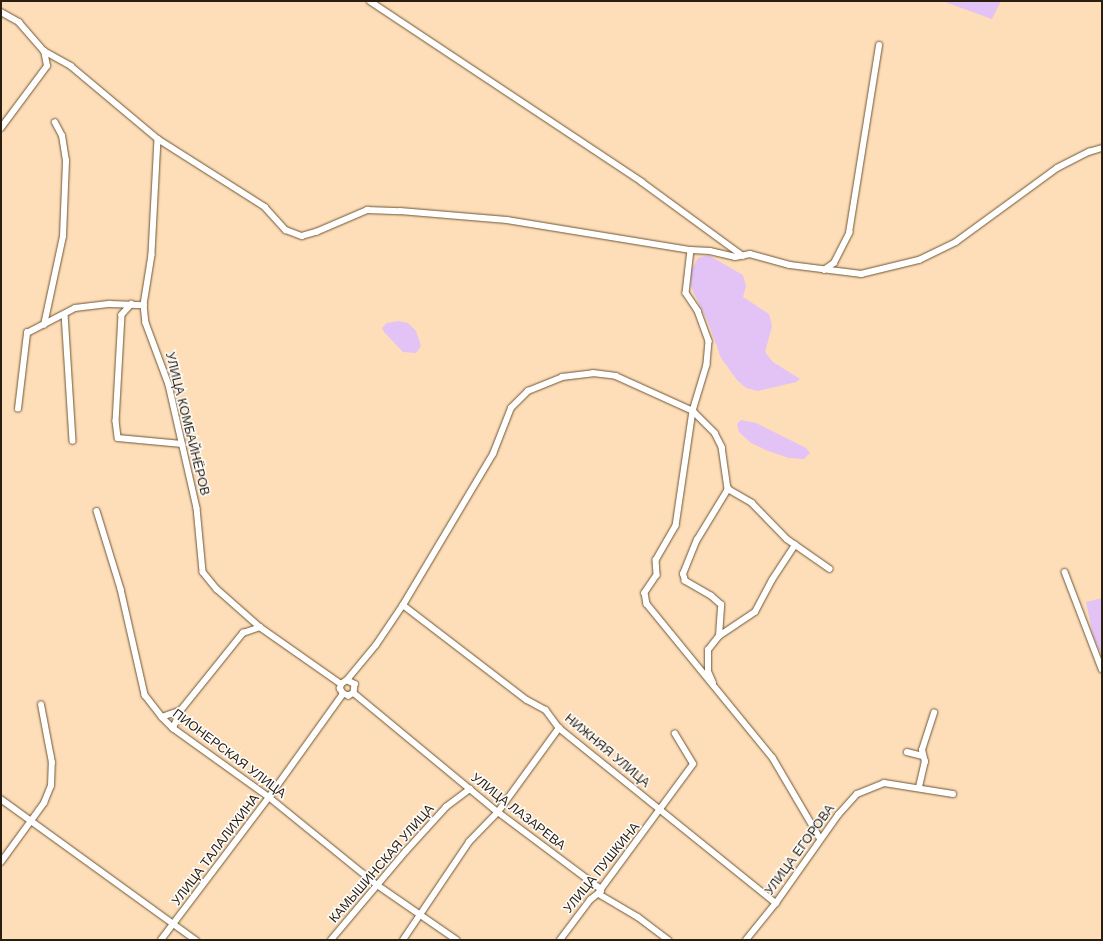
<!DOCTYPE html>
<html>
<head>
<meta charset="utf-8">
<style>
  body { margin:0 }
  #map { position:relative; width:1103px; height:941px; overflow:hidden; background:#fddeb9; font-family:Arial,sans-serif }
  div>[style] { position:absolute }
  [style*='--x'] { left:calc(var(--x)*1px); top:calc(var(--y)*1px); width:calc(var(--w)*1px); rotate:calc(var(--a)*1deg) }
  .green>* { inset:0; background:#e3c2f6 }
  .roads { filter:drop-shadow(0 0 1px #6f5533) drop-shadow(0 0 1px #6f5533) }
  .minor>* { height:5.5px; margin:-2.75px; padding:0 2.75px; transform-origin:2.75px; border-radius:2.75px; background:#fff }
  span { translate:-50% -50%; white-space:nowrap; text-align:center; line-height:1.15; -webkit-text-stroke:3px #fff; paint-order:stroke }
  .street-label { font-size:13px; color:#291e0f }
  .frame { position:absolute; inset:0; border:2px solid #291e0f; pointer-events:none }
</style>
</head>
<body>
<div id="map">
  <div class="green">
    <div style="clip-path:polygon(942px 1px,1001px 1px,992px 19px)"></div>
    <div style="clip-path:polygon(708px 255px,743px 275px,746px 286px,743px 297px,769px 314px,772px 326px,765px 352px,773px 362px,800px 379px,796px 382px,758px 391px,746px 388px,737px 380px,721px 358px,708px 322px,691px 287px,691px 271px,698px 258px)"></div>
    <div style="clip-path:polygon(398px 321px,408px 323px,416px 331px,421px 346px,416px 353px,403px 352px,384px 332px,382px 328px,387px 323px)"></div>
    <div style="clip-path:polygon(741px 420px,756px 423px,806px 448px,810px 453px,804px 459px,789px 458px,768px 451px,751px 443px,739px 432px,737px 424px)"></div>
    <div style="clip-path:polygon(1102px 598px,1102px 656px,1093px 635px,1086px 602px)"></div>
  </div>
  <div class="roads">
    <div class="minor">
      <div style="--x:370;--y:1;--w:327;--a:33.6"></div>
      <div style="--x:642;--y:182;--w:125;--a:36.2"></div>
      <div style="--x:1;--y:12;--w:21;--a:29"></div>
      <div style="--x:19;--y:22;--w:38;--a:49"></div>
      <div style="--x:44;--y:51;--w:31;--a:29"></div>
      <div style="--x:71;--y:66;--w:114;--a:40"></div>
      <div style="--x:158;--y:139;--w:127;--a:32.4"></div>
      <div style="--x:265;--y:207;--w:31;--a:48"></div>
      <div style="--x:286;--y:230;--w:17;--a:21"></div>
      <div style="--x:302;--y:236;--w:15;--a:-16"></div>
      <div style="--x:316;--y:232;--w:56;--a:-23.3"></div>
      <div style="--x:367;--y:210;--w:33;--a:2"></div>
      <div style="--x:400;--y:211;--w:107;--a:4.8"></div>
      <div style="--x:507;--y:220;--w:186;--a:9.3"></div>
      <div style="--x:691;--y:250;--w:19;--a:3"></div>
      <div style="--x:710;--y:251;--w:26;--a:13"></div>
      <div style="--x:735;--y:257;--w:15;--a:-11"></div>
      <div style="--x:750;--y:254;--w:41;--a:15.4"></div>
      <div style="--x:790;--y:265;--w:72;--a:7.2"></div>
      <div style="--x:861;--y:274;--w:60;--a:-13.6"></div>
      <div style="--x:919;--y:260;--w:41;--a:-25.9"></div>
      <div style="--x:956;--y:242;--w:125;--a:-36.2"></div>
      <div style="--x:1057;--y:168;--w:36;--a:-27"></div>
      <div style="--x:1089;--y:152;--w:14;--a:-17"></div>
      <div style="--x:1;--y:128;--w:77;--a:-53.4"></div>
      <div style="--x:47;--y:66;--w:15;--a:-101"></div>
      <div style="--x:158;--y:139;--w:116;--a:93"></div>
      <div style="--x:152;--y:255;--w:51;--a:99.1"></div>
      <div style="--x:144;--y:305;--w:18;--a:84"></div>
      <div style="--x:146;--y:323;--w:66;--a:69.6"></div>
      <div style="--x:169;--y:385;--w:126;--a:77.2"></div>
      <div style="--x:197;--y:508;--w:64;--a:84.6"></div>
      <div style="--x:203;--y:572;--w:22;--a:51"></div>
      <div style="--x:217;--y:589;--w:57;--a:41.5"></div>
      <div style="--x:260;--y:627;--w:99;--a:35.1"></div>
      <div style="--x:691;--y:250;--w:43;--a:96.6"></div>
      <div style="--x:686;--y:293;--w:22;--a:56"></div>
      <div style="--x:698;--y:311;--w:32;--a:70"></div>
      <div style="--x:709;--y:341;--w:24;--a:95"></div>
      <div style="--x:707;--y:365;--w:48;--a:106.9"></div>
      <div style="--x:693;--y:411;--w:116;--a:98.4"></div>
      <div style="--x:676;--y:526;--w:39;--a:120"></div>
      <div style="--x:656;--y:560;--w:15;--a:86"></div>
      <div style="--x:657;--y:575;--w:22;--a:124"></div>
      <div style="--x:645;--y:593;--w:11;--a:80"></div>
      <div style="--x:647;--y:604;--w:199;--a:50.7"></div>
      <div style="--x:773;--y:758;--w:93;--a:59.6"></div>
      <div style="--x:824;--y:270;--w:12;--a:-35"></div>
      <div style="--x:834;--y:263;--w:34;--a:-63"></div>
      <div style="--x:849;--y:233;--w:190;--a:-80.9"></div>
      <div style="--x:132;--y:304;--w:15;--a:132"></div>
      <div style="--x:122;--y:315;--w:106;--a:93.2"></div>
      <div style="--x:116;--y:421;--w:17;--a:83"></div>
      <div style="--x:118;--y:438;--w:64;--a:5.4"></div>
      <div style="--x:65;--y:314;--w:127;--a:86.4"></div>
      <div style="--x:44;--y:325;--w:91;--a:-77.9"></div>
      <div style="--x:63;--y:236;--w:75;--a:-87.7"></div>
      <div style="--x:66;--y:161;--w:25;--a:-99"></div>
      <div style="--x:62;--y:136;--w:15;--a:-118"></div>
      <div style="--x:18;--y:409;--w:77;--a:-83.2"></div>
      <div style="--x:27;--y:333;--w:54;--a:-27.5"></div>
      <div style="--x:75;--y:308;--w:35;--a:-7"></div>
      <div style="--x:110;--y:304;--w:34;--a:2"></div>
      <div style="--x:97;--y:511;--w:82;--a:72.9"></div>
      <div style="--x:121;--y:589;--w:109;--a:77.2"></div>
      <div style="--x:145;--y:695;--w:28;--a:52"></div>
      <div style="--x:162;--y:717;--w:16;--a:45"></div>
      <div style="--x:173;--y:728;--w:118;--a:35.7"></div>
      <div style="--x:269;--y:797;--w:138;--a:39.1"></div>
      <div style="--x:376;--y:884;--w:98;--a:34.7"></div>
      <div style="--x:1065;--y:572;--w:104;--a:69.1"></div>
      <div style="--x:403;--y:605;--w:156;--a:37.5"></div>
      <div style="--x:527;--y:700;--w:21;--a:28"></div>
      <div style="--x:546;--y:710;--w:22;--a:54"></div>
      <div style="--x:559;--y:728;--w:279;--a:38.9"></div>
      <div style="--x:719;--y:636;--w:31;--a:-86"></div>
      <div style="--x:721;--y:605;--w:13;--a:-138"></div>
      <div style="--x:711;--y:596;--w:30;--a:-150"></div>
      <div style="--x:685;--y:581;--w:7;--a:-106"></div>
      <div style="--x:683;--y:574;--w:37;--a:-68"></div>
      <div style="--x:697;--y:540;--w:60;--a:-58.7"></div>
      <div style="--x:347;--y:680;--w:45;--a:-50.4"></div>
      <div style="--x:376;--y:645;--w:48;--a:-56"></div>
      <div style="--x:403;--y:605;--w:176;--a:-59.2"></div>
      <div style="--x:493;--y:454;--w:49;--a:-68.6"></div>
      <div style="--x:511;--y:408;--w:24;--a:-45"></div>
      <div style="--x:528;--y:391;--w:37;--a:-22"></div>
      <div style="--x:562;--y:377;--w:31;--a:-7"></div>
      <div style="--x:593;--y:373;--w:23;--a:7"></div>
      <div style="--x:616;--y:376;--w:85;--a:24.4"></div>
      <div style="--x:693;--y:411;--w:31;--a:45"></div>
      <div style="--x:715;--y:433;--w:16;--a:63"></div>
      <div style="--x:722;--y:447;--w:42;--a:81.9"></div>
      <div style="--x:728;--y:489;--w:28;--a:30"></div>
      <div style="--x:752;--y:503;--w:50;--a:45.8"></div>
      <div style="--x:787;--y:539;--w:52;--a:34.9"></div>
      <div style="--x:347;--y:680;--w:9;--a:27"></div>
      <div style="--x:355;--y:684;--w:9;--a:96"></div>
      <div style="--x:354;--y:693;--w:6;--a:149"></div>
      <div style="--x:349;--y:696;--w:6;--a:-162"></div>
      <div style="--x:343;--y:694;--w:6;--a:-121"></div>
      <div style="--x:340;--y:689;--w:5;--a:-79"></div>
      <div style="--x:341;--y:684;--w:7;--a:-34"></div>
      <div style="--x:713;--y:683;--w:12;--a:-114"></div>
      <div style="--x:708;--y:672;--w:22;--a:-90"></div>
      <div style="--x:708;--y:650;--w:18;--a:-52"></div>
      <div style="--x:719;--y:636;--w:43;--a:-33.7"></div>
      <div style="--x:755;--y:612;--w:36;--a:-62"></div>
      <div style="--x:772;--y:580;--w:42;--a:-56.7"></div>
      <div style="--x:354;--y:693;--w:187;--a:39.6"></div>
      <div style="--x:498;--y:812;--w:129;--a:36.8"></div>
      <div style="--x:601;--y:889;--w:5;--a:112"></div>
      <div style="--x:599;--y:894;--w:45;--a:30.5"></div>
      <div style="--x:638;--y:917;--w:38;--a:37"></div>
      <div style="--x:162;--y:717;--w:20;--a:-20"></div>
      <div style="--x:173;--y:728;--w:20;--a:-66"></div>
      <div style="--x:181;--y:710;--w:99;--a:-51.2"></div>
      <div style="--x:243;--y:633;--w:18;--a:-19"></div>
      <div style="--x:907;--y:752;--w:16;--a:14"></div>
      <div style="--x:919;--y:787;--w:26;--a:-77"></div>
      <div style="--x:925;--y:762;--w:12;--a:-104"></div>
      <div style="--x:922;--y:750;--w:39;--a:-72"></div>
      <div style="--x:1;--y:799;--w:241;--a:35.9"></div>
      <div style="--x:1;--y:862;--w:73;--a:-53.9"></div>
      <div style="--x:44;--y:803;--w:18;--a:-68"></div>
      <div style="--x:51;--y:786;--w:23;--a:-88"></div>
      <div style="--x:52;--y:763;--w:59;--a:-100.7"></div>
      <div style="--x:601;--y:889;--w:155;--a:-53.6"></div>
      <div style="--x:693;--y:764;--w:35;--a:-121"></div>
      <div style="--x:161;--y:940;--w:179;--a:-52.9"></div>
      <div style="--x:269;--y:797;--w:127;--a:-54.3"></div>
      <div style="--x:331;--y:940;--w:116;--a:-49.9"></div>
      <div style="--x:406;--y:851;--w:59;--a:-47.7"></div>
      <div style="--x:446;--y:807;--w:30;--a:-37"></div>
      <div style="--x:403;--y:940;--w:118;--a:-56"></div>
      <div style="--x:469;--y:842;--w:42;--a:-46"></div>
      <div style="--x:498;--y:812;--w:104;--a:-54"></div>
      <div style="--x:560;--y:940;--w:50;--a:-53.1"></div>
      <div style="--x:590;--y:900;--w:14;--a:-39"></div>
      <div style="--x:746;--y:940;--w:48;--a:-51"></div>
      <div style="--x:776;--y:903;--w:108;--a:-54.8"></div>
      <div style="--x:838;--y:815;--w:28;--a:-48"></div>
      <div style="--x:857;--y:794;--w:29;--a:-22"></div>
      <div style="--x:884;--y:783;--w:70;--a:9.1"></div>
    </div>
  </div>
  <div class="street-label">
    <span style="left:187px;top:424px;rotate:76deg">УЛИЦА КОМБАЙНЁРОВ</span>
    <span style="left:607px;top:751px;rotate:40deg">НИЖНЯЯ УЛИЦА</span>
    <span style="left:229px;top:754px;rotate:37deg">ПИОНЕРСКАЯ УЛИЦА</span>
    <span style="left:518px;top:812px;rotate:38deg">УЛИЦА ЛАЗАРЕВА</span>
    <span style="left:216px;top:850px;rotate:-53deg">УЛИЦА ТАЛАЛИХИНА</span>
    <span style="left:800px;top:850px;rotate:-54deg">УЛИЦА ЕГОРОВА</span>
    <span style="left:382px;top:864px;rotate:-49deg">КАМЫШИНСКАЯ УЛИЦА</span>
    <span style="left:602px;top:868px;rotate:-51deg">УЛИЦА ПУШКИНА</span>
  </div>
  <div class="frame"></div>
</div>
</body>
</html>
